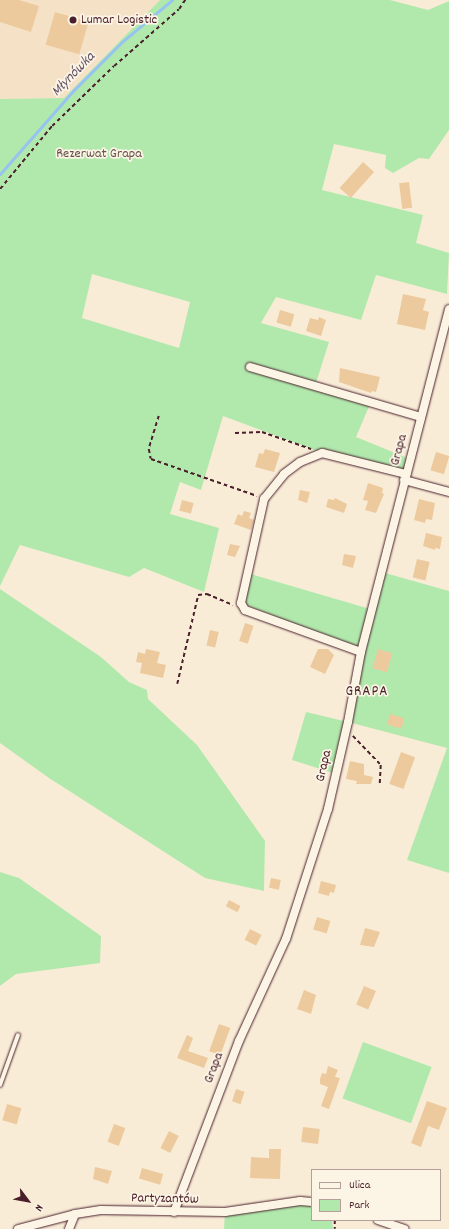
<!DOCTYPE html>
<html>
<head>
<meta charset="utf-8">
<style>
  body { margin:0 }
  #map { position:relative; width:449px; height:1229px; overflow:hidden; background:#f9ecd7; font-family:Dekko,sans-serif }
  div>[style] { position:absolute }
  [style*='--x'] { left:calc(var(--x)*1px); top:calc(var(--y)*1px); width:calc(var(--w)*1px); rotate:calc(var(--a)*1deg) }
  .built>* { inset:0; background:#f5e2c6 }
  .green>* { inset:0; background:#b1e9ad; transform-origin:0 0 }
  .stream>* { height:2.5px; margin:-1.25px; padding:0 1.25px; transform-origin:1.25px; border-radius:1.25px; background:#97c3f0 }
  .building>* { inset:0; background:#ecca9d; transform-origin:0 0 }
  .path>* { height:1.5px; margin-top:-0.75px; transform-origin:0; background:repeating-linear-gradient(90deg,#4a1f2b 0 4px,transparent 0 7px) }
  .roads { filter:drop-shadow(0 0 1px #4a1f2b) drop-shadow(0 0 1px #4a1f2b) }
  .service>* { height:4px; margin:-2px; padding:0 2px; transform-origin:2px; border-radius:2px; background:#fcf5e5 }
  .minor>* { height:8px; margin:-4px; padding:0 4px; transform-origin:4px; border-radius:4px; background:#fcf5e5 }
  .dots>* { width:11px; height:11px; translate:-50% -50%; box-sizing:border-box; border:2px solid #fcf5e5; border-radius:50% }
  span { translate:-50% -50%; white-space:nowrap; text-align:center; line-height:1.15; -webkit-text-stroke:3.5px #fcf5e5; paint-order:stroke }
  .poi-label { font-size:14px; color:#4a1f2b }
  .left { translate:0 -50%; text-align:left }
  .park-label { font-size:14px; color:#64524c }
  .street-label { font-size:14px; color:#4a1f2b }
  .water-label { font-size:15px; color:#615066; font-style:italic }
  .neighbourhood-label { font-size:15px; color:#4a1f2b; letter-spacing:1px }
  .legend { position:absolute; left:311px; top:1169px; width:130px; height:52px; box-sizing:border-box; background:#fcf5e5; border:1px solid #b59f9b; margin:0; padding:5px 7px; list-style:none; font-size:12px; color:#4a1f2b }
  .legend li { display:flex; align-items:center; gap:8px; height:20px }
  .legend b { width:20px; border:1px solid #b59f9b }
  .north { position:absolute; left:8px; top:1181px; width:40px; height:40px; -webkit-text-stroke:3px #fcf5e5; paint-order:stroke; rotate:122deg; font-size:11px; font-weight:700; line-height:16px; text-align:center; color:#4a1f2b }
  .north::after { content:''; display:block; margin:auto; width:14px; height:18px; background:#4a1f2b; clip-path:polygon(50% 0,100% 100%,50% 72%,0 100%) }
</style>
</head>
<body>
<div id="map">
  <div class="built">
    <div style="clip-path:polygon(0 0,160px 0,64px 98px,0 99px)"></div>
  </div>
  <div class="green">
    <div style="clip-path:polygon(evenodd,160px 0,390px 0,428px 10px,449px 1px,449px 130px,429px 159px,419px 158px,393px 173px,385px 168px,386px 155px,334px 144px,322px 190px,423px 215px,416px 243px,449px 253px,447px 294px,376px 275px,361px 320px,276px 297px,261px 323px,329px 342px,315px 386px,371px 402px,356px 437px,410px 459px,406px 474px,322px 453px,223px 416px,201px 490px,180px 482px,170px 514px,219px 528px,204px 592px,144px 568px,129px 577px,20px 545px,0 586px,0 99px,64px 98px,160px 0,92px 274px,190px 302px,179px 348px,82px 318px,92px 274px)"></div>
    <div style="clip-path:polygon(385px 573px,449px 591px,449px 873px,407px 860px,447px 748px,348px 722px,336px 774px,292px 760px,306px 712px,348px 722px)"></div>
    <div style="clip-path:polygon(251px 574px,370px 609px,359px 649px,248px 606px,245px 602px)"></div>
    <div style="clip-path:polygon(0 589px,101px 657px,129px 682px,147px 690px,148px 699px,197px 745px,265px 841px,264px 891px,205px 878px,49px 778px,0 743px)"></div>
    <div style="clip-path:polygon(0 872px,19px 878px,101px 936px,100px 963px,16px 974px,0 986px)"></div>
    <div style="left:363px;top:1042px;width:73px;height:60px;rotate:20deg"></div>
    <div style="clip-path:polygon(297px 1204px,312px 1205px,312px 1220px,332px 1220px,333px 1229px,224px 1229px,225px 1212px)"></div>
  </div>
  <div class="stream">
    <div style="--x:0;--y:174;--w:111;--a:-48.7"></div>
    <div style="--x:73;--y:91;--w:69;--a:-45"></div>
    <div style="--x:122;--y:42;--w:65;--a:-40"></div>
  </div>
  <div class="building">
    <div style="clip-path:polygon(0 0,19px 0,39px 6px,31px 32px,0 22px)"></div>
    <div style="left:55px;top:12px;width:35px;height:34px;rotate:16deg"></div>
    <div style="left:363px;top:162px;width:15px;height:35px;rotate:42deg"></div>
    <div style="left:409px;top:182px;width:26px;height:10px;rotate:83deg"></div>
    <div style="clip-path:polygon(403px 294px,426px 299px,423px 310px,429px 312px,425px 330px,397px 324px)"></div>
    <div style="left:280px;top:310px;width:15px;height:13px;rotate:16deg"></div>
    <div style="clip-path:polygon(319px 317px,326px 320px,321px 336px,306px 331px,310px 318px,318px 320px)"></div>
    <div style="clip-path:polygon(340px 368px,380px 377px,376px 392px,372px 391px,371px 393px,339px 382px)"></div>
    <div style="clip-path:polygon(265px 449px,280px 453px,274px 472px,255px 467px,259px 453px,263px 454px)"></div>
    <div style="left:436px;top:452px;width:14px;height:19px;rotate:17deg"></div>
    <div style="clip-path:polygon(368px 483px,383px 488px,382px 493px,384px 494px,376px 513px,365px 510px,368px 501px,363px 500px)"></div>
    <div style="clip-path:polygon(300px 490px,310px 492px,307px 503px,298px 500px)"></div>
    <div style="clip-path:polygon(335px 498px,347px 504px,344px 513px,326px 507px,328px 499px,334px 500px)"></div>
    <div style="clip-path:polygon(419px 499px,435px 503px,432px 520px,426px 519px,425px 523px,414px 520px)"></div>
    <div style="left:182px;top:500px;width:12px;height:11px;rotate:14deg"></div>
    <div style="clip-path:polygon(244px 511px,251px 513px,249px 518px,254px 520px,251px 530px,234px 524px,238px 514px,242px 516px)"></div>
    <div style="clip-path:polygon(426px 533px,442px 537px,440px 549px,435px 548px,435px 550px,423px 546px)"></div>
    <div style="clip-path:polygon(230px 544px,240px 546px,235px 557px,227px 555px)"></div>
    <div style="clip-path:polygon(344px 554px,356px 556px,353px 568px,342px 565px)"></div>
    <div style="left:417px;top:559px;width:13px;height:19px;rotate:13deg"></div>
    <div style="left:245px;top:623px;width:9px;height:19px;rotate:18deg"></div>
    <div style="left:210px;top:630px;width:9px;height:16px;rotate:13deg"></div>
    <div style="clip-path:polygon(146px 649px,160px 652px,157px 663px,166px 665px,163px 678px,140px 673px,142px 663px,136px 662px,138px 652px,145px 654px)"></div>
    <div style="clip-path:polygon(318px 649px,328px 649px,334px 655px,325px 674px,310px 667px)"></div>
    <div style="left:378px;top:649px;width:15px;height:20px;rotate:16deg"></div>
    <div style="left:390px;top:714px;width:15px;height:11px;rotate:16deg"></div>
    <div style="left:401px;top:752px;width:15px;height:34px;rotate:20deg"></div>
    <div style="clip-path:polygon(350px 761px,364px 764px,364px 775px,373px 777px,371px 784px,356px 784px,357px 781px,346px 779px)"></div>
    <div style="left:271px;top:878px;width:10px;height:10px;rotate:11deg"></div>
    <div style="clip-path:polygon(321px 881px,336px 885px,334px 893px,330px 892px,329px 896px,318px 893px)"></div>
    <div style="left:229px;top:900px;width:13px;height:7px;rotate:27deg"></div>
    <div style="left:317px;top:917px;width:14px;height:13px;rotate:17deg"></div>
    <div style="clip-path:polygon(365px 928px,380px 932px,374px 947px,360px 945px)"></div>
    <div style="left:250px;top:929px;width:13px;height:12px;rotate:27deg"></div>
    <div style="left:364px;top:986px;width:13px;height:20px;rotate:23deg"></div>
    <div style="clip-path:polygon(304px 990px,316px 995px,311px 1014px,297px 1009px)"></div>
    <div style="left:219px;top:1024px;width:12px;height:29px;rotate:20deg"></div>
    <div style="clip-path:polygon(187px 1035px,193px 1038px,188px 1051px,208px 1058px,204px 1068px,177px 1058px)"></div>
    <div style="clip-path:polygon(328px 1066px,338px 1070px,335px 1077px,340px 1078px,329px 1109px,321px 1106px,328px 1087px,320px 1084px,320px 1079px,322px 1073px,326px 1074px)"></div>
    <div style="left:236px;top:1089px;width:9px;height:13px;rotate:18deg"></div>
    <div style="clip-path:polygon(427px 1101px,447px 1108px,439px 1130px,428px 1126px,421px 1147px,411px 1143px)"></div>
    <div style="left:7px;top:1104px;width:15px;height:17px;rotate:16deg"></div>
    <div style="left:114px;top:1124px;width:12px;height:19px;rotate:20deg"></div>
    <div style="left:303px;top:1127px;width:17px;height:15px;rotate:7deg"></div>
    <div style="left:169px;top:1131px;width:11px;height:19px;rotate:27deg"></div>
    <div style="clip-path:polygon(269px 1149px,281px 1149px,280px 1179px,250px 1178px,251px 1157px,269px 1158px)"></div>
    <div style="clip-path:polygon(95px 1167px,112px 1171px,108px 1184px,93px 1179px)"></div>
    <div style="left:142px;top:1168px;width:22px;height:11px;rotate:16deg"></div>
  </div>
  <div class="path">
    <div style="--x:0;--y:189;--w:82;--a:-50.5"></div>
    <div style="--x:52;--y:126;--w:86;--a:-44.1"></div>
    <div style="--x:114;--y:66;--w:86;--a:-41.2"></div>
    <div style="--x:179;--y:9;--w:11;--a:-56"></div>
    <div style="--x:159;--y:416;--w:34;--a:107"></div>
    <div style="--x:149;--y:449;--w:10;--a:79"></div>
    <div style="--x:151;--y:459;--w:112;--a:19.2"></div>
    <div style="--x:235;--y:433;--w:27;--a:-2"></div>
    <div style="--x:262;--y:432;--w:52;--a:19.1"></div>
    <div style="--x:177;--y:684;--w:91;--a:-76.7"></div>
    <div style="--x:198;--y:595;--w:9;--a:-6"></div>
    <div style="--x:207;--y:594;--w:28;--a:23"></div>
    <div style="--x:353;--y:736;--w:40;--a:46"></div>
    <div style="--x:381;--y:765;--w:21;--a:93"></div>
    <div style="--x:335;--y:1220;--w:9;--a:90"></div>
  </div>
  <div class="roads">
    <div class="service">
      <div style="--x:0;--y:1085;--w:53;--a:-70.2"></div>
    </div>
    <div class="minor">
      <div style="--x:250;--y:367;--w:178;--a:16.3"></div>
      <div style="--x:404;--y:480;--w:47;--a:14.9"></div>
      <div style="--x:361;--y:652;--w:123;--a:-160.1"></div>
      <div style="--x:245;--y:610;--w:8;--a:-120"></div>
      <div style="--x:241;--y:603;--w:107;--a:-77.5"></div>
      <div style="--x:264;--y:499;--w:32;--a:-51"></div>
      <div style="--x:284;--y:474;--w:20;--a:-37"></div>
      <div style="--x:300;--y:462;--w:24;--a:-22"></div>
      <div style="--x:322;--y:453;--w:87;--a:14"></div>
      <div style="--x:174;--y:1212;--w:183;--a:-69.2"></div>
      <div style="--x:239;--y:1041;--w:112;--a:-65.3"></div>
      <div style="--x:286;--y:939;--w:137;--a:-72.1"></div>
      <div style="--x:328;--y:809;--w:89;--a:-77.1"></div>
      <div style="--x:348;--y:722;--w:71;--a:-79.5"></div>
      <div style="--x:361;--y:652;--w:354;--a:-75.6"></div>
      <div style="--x:378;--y:1220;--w:28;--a:19"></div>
      <div style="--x:18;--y:1229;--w:59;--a:-14.7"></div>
      <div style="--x:75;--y:1214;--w:26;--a:-9"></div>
      <div style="--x:101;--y:1210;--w:124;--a:0.9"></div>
      <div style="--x:225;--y:1212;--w:76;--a:-8.3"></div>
      <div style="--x:300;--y:1201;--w:12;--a:5"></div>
      <div style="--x:69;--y:1229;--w:16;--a:-68"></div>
    </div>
  </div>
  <div class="dots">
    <div style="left:73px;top:20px;background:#4a1f2b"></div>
  </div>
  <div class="poi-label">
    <span class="left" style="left:81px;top:20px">Lumar Logistic</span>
  </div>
  <div class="park-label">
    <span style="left:99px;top:154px">Rezerwat Grapa</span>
  </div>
  <div class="street-label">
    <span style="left:399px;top:450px;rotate:-75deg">Grapa</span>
    <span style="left:324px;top:766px;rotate:-77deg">Grapa</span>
    <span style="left:214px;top:1068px;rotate:-69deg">Grapa</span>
    <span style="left:165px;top:1199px;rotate:1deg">Partyzantów</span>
  </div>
  <div class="water-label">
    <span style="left:74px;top:75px;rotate:-46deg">Młynówka</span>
  </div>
  <div class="neighbourhood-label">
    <span style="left:367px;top:693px">GRAPA</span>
  </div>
  <ul class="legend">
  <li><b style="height:5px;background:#fcf5e5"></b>Ulica</li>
  <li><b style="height:11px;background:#b1e9ad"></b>Park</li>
  </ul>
  <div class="north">N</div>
</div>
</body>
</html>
